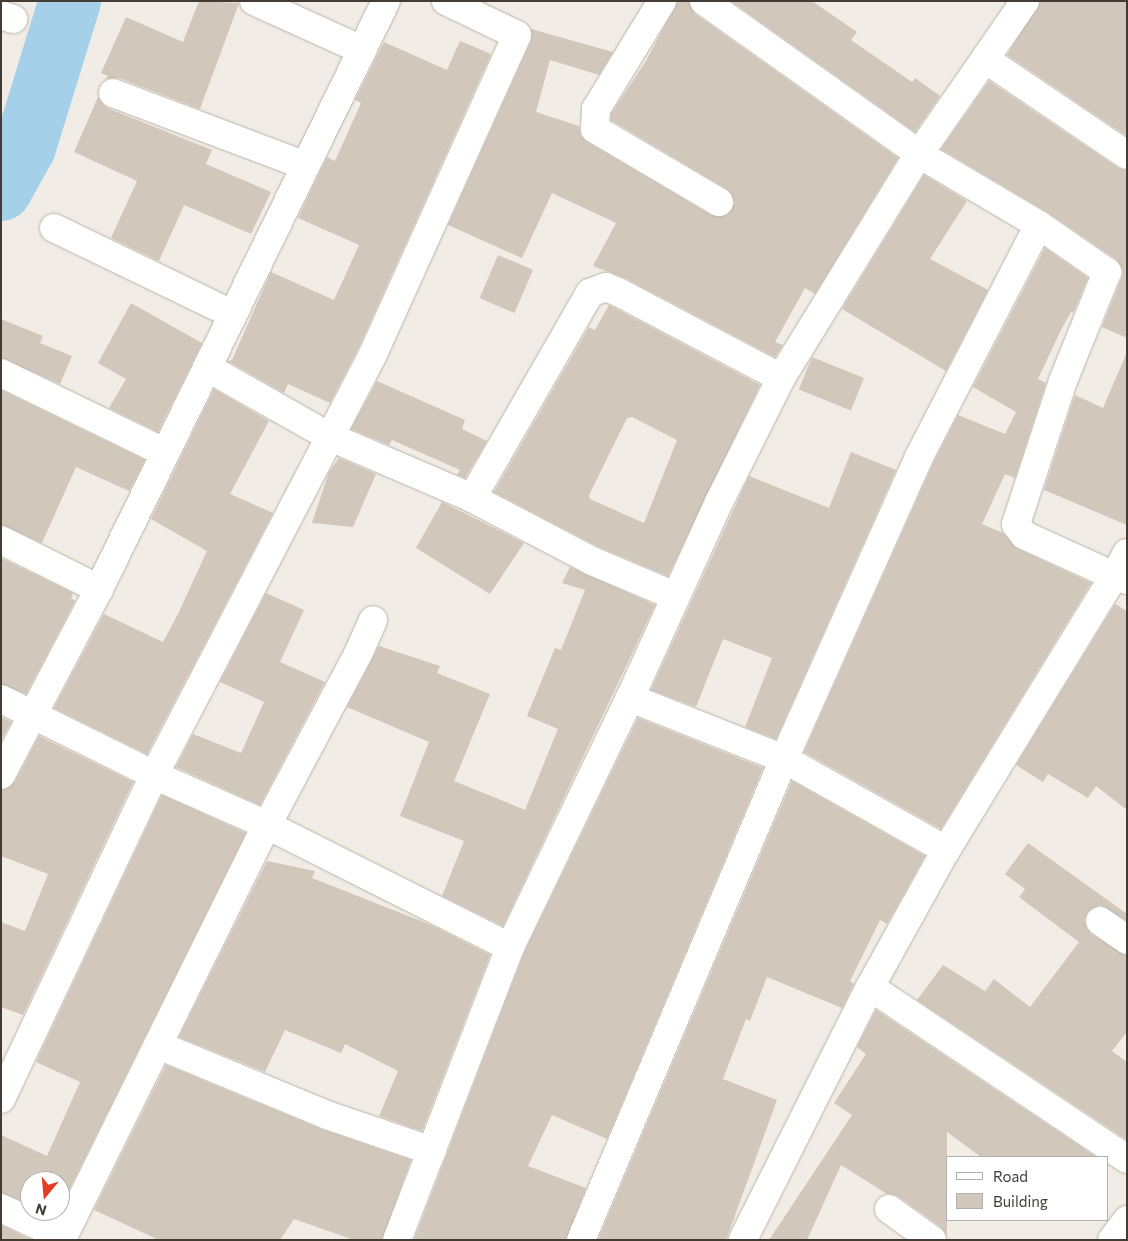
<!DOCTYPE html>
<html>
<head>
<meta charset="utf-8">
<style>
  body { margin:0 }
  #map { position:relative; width:1128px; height:1241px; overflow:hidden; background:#f1ece5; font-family:Commissioner,sans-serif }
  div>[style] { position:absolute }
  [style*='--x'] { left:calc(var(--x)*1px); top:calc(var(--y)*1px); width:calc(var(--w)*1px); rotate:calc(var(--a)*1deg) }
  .river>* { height:62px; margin:-31px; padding:0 31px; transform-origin:31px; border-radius:31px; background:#a5d0e9 }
  .building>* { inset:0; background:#d1c8bb; transform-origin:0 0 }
  .roads { filter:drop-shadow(0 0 1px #bbb4a8) drop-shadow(0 0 1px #bbb4a8) }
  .minor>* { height:28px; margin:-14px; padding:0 14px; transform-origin:14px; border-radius:14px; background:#fff }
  span { translate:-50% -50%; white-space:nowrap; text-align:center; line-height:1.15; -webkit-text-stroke:5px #fff; paint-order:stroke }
  .frame { position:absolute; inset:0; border:2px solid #423c35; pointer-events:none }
  .legend { position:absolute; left:946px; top:1156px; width:162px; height:65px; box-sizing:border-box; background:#fff; border:1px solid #b3b1ae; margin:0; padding:6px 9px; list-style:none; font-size:15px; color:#423c35 }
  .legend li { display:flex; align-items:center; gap:10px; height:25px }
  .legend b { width:25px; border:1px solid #b3b1ae }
  .north { position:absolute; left:20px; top:1171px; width:50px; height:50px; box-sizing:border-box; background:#fff; border:1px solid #b3b1ae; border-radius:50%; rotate:197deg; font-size:14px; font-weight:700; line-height:20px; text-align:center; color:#423c35 }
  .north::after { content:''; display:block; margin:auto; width:18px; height:22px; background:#e73b25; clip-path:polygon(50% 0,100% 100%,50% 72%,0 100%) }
</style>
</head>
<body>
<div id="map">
  <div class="river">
    <div style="--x:1;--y:190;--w:49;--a:-60.8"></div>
    <div style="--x:25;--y:147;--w:153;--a:-72.9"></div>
  </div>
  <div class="building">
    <div style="clip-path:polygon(199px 1px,239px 3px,200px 109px,119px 78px,106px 79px,108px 76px,101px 73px,126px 17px,183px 42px)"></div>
    <div style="clip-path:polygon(678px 1px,689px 1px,695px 14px,898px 158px,815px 294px,805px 288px,775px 342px,783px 345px,775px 357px,625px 278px,593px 266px,616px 223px,552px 193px,522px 258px,448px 225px,531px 41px,531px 29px,613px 52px,599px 75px,550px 60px,536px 112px,579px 126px,581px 136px,587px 142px,711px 215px,727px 215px,735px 203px,727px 189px,611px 120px,611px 114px,646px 61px)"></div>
    <div style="clip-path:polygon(731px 1px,812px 1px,857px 32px,851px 40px,912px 82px,915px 78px,940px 96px,915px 132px)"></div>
    <div style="clip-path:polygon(1040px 1px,1127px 1px,1127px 136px,1007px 55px)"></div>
    <div style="clip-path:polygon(460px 41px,491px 54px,359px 347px,330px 403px,288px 384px,284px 393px,228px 361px,232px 360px,271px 272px,334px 300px,359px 245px,298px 218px,327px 157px,335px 161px,361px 103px,355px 100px,384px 42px,447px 70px)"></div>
    <div style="clip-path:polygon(989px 81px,1118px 168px,1127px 170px,1127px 338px,1102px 327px,1122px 277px,1123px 271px,1116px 259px,1047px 212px,941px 149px)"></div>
    <div style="clip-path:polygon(98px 97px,107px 108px,212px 150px,206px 164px,271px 192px,251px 234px,184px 205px,159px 261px,111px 238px,137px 181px,74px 152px)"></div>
    <div style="clip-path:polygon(924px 175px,967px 201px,930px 259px,988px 290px,946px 371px,842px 309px)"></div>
    <div style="clip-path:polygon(1045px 248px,1088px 278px,1073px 313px,1071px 312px,1061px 330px,1038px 379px,1046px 383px,1015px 478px,1005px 474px,982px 524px,1003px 533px,1018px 549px,1091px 583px,941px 829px,804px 752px,933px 464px,958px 415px,1005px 434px,1016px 412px,973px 387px)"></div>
    <div style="left:498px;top:255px;width:38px;height:47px;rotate:23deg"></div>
    <div style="clip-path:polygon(131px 303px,202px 343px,158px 432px,109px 408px,126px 379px,98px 363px)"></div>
    <div style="clip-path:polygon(evenodd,609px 305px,760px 385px,668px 576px,599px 547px,494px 492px,589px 327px,595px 330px,609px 305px,632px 417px,677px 440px,644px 523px,590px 499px,589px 495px,627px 418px,632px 417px)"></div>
    <div style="clip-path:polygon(1px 319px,43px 336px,40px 343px,72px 356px,60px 384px,1px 358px)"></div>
    <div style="clip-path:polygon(1127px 352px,1127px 525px,1044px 490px,1075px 395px,1103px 408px)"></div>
    <div style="left:812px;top:357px;width:56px;height:35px;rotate:22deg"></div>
    <div style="clip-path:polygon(377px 381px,465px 420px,462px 429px,487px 441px,465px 478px,457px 475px,460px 470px,392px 440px,389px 445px,351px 429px)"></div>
    <div style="clip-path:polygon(214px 389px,269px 421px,230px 494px,273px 513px,147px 754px,54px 708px,104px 614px,163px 642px,178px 614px,207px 551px,151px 519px)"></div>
    <div style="clip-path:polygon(1px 390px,145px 460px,129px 491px,76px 467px,42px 543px,1px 525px)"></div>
    <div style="clip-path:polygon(851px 452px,896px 470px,776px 739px,745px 727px,772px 658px,723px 639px,696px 707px,651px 690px,749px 476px,829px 508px)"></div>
    <div style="clip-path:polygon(339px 458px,376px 474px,353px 527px,312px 523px,329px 472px)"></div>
    <div style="clip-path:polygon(442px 502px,524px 543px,490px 594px,416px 548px)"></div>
    <div style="clip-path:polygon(1px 558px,73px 593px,71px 598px,75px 601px,26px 694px,1px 684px)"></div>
    <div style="clip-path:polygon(570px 567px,655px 605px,503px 926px,442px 896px,464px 841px,400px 816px,429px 742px,347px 707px,379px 646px,440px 666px,437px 673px,490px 694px,454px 781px,525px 810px,558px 729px,527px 716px,555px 648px,561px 650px,585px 590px,562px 583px)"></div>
    <div style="clip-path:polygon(266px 593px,304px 610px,280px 662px,325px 682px,260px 805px,176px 767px,193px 734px,241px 753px,264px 702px,220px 682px)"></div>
    <div style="clip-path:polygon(1115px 604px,1127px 611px,1127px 810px,1096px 786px,1088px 798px,1048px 774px,1043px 782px,1016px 765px)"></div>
    <div style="clip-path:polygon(1px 717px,11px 722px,1px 741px)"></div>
    <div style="clip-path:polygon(638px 718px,763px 768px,607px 1139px,552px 1115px,528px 1166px,586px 1188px,566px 1240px,414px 1240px,524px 953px)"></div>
    <div style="clip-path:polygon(39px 736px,133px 782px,23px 1015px,1px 1007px,1px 922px,25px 931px,48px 874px,1px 856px,1px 791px,15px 782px)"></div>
    <div style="clip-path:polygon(792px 781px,925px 856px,887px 924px,880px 920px,850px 981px,854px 984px,842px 1008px,767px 977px,750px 1021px,746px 1019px,723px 1079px,777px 1100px,726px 1240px,598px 1240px)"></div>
    <div style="clip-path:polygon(162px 795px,246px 833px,60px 1208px,60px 1181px,30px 1181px,30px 1204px,1px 1193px,1px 1135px,47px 1156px,80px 1082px,36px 1062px)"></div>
    <div style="clip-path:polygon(1028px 843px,1127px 914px,1127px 921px,1101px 905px,1088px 912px,1084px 920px,1091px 934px,1127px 955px,1127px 1032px,1112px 1051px,1127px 1062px,1127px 1140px,917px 1000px,943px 965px,985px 991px,994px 979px,1030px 1007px,1079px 942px,1019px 897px,1025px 889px,1005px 874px)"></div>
    <div style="clip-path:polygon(267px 861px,315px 871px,312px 878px,431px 925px,490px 955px,422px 1131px,379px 1116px,398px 1071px,345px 1044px,341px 1053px,285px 1030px,265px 1072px,179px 1037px)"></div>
    <div style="clip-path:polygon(876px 1010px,1096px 1157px,981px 1157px,947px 1132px,947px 1236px,941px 1227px,898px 1196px,887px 1194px,841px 1165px,807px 1240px,769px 1240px,852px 1115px,834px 1103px,866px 1054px,857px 1047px)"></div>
    <div style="clip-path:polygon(166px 1065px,321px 1129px,411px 1160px,382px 1240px,354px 1240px,294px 1219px,280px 1240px,159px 1240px,94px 1210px)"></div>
    <div style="clip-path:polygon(1px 1225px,32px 1240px,1px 1240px)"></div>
  </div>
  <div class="roads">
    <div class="minor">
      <div style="--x:254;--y:1;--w:119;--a:24.4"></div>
      <div style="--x:662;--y:1;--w:127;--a:121.4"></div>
      <div style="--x:596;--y:109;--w:20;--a:93"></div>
      <div style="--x:595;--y:129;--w:144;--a:30.5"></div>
      <div style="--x:704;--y:1;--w:264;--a:35.4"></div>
      <div style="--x:919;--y:154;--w:139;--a:30.6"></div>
      <div style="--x:1039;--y:225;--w:83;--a:34.7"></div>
      <div style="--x:1107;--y:272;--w:118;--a:112"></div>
      <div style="--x:1063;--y:381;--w:151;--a:108.2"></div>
      <div style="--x:1016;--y:524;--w:14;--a:54"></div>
      <div style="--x:1024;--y:535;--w:99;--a:24.5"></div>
      <div style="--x:1114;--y:576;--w:321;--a:121.5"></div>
      <div style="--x:946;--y:850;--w:157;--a:119"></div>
      <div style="--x:870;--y:987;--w:283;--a:116.7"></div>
      <div style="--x:1025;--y:1;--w:70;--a:124.6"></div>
      <div style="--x:985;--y:59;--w:171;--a:34.1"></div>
      <div style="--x:1;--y:15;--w:13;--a:18"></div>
      <div style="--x:113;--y:93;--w:206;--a:20.7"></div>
      <div style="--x:54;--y:228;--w:198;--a:25.8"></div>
      <div style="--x:208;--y:368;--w:140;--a:29.5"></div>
      <div style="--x:330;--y:437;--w:155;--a:23.2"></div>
      <div style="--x:472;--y:498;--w:136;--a:27.7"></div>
      <div style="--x:592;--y:561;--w:90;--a:22.9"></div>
      <div style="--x:1;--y:373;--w:183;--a:25.9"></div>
      <div style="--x:472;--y:498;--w:237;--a:-60.1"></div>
      <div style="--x:590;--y:293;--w:17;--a:-21"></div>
      <div style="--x:606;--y:287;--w:13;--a:23"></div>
      <div style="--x:618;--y:292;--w:184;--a:27.8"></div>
      <div style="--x:1;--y:540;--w:110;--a:26.6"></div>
      <div style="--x:1127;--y:553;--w:26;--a:119"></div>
      <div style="--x:1114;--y:576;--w:14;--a:17"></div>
      <div style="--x:630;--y:698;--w:166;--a:21.6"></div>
      <div style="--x:784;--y:759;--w:186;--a:29.3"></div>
      <div style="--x:1;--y:699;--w:171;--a:26.4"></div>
      <div style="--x:154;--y:775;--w:124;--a:23.9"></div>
      <div style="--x:267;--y:825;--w:272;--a:26.7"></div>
      <div style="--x:1;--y:775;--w:210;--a:-62.2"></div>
      <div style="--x:99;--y:589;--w:654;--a:-63.98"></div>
      <div style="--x:1100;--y:921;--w:33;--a:35"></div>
      <div style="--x:870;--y:987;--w:309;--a:33.8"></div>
      <div style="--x:158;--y:1045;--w:183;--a:22.5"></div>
      <div style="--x:327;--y:1115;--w:111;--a:18.9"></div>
      <div style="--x:1;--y:1099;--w:358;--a:-64.7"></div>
      <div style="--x:154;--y:775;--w:475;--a:-62.5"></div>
      <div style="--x:373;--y:354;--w:350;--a:-65.7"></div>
      <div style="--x:517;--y:35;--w:79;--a:-154.4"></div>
      <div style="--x:1;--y:1208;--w:68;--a:25.1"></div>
      <div style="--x:63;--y:1237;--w:460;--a:-63.7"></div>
      <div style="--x:267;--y:825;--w:194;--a:-62"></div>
      <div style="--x:358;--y:654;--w:37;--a:-66"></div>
      <div style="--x:889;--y:1209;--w:53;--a:35.8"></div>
      <div style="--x:397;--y:1240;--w:314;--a:-68.9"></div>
      <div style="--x:510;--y:947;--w:276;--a:-64.3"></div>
      <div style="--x:630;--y:698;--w:215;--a:-65.6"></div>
      <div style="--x:719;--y:502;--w:139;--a:-63.4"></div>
      <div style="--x:781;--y:378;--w:263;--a:-58.4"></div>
      <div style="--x:919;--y:154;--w:116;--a:-55.2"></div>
      <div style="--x:581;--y:1240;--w:522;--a:-67.12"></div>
      <div style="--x:784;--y:759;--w:331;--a:-65.9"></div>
      <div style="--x:919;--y:457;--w:261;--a:-62.7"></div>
      <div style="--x:1112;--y:1240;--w:25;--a:-53"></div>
    </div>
  </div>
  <div class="frame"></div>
  <ul class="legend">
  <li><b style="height:6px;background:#fff"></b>Road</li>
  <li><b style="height:14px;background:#d1c8bb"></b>Building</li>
  </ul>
  <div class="north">N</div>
</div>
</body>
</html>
